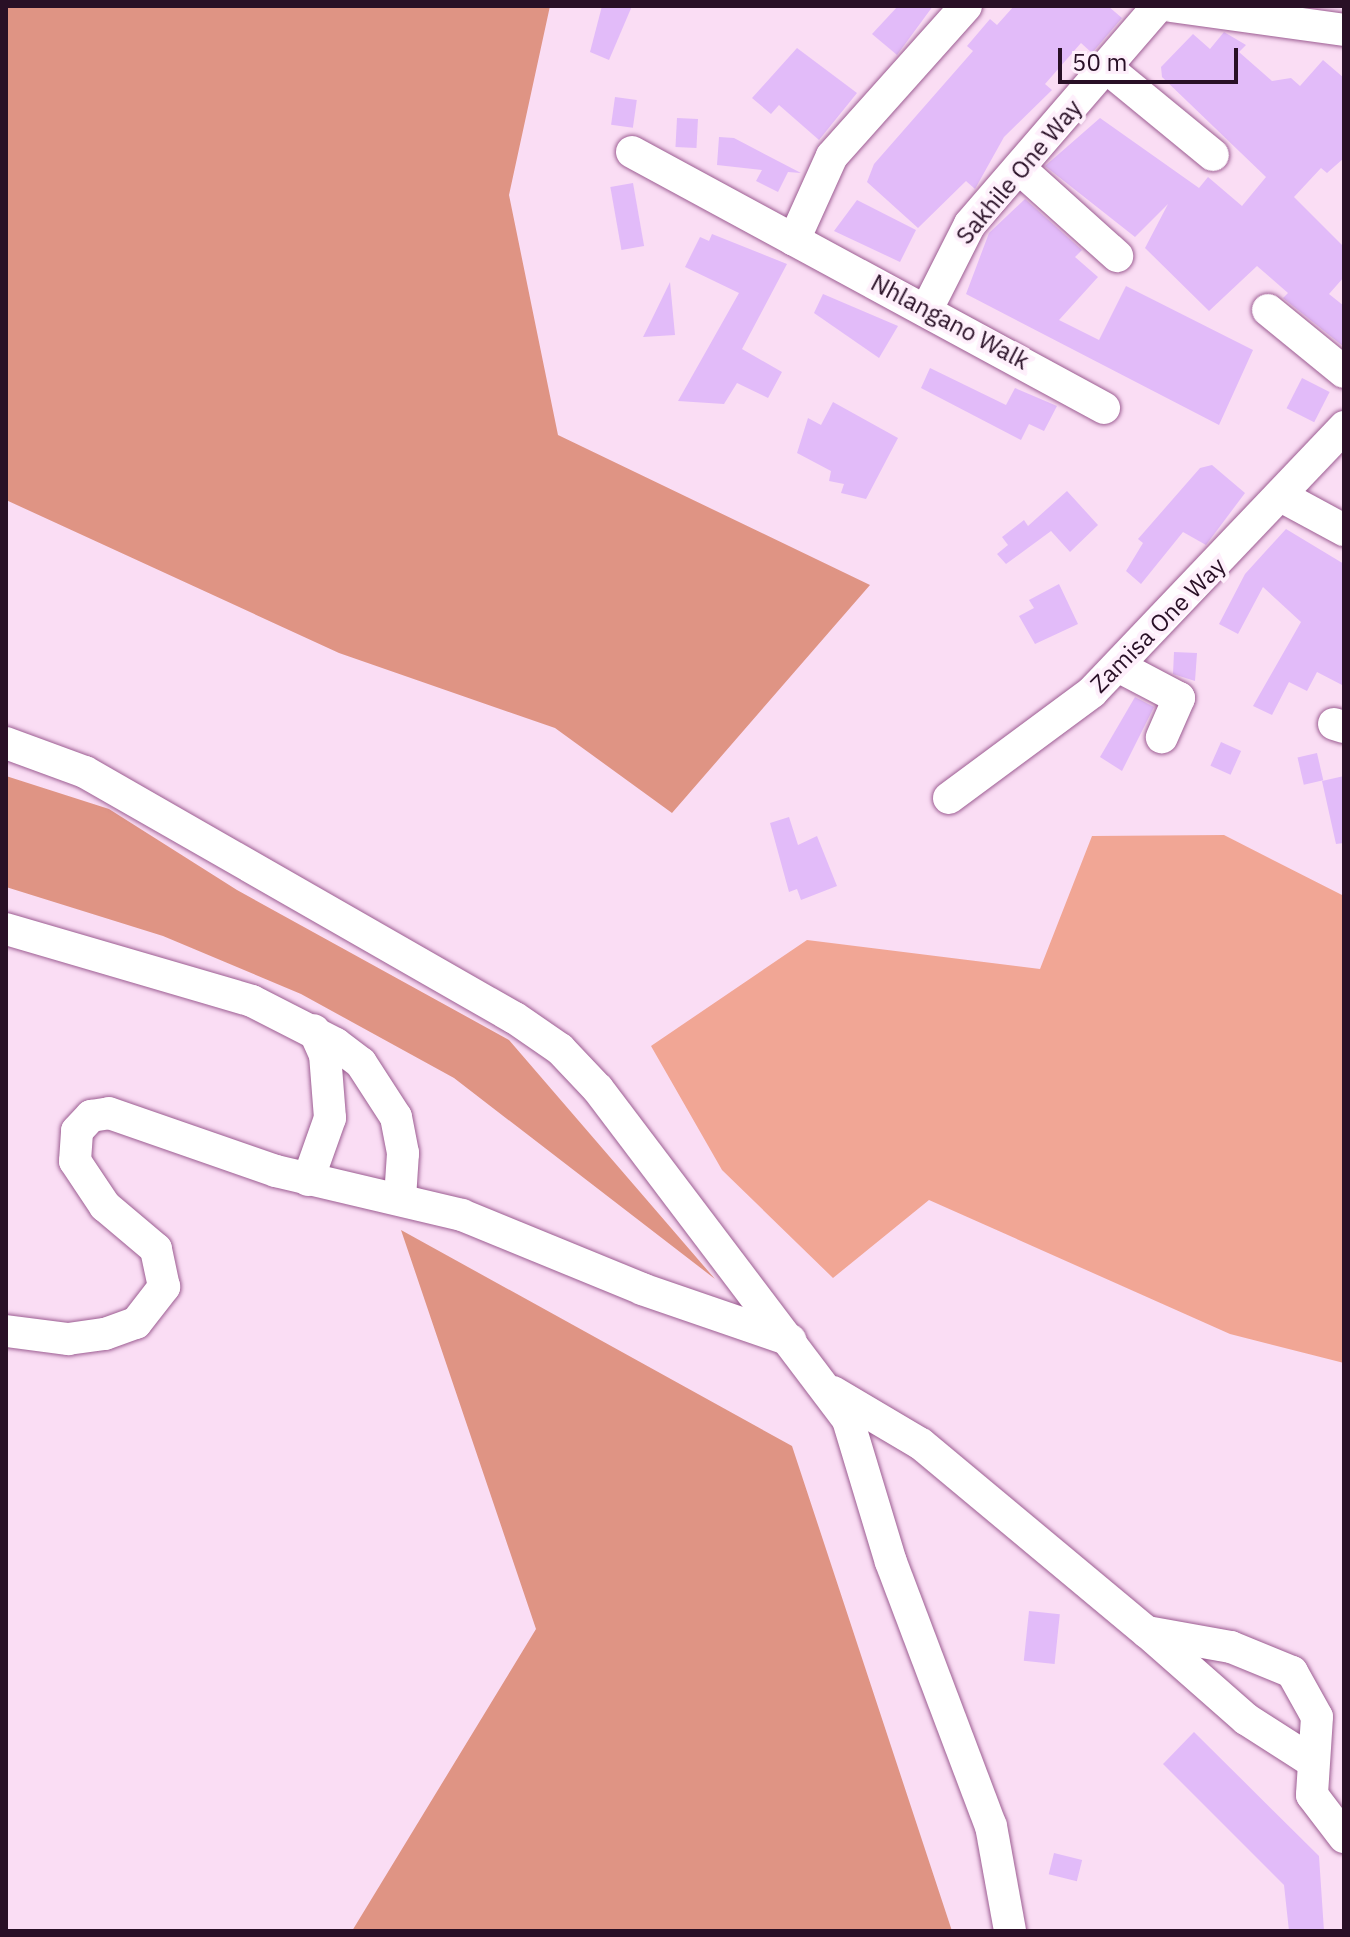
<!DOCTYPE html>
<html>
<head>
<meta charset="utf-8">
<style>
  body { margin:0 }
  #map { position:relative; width:1350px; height:1937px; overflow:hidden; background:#faddf4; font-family:"IBM Plex Sans",sans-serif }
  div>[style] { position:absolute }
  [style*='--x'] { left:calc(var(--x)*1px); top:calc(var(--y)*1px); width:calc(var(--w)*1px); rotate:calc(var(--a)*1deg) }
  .green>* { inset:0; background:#f1a695 }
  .forest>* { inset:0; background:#df9484 }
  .building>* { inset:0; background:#e2bbf9; transform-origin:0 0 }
  .roads { filter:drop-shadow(0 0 2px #9c5d92) drop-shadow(0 0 2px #9c5d92) }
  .minor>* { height:32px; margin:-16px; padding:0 16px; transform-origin:16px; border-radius:16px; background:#fff }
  span { translate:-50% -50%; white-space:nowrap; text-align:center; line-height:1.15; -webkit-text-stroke:8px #feeffb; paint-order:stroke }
  .street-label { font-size:24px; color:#291026 }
  .frame { position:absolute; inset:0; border:8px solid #291026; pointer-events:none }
  .scale { position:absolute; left:1058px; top:48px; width:180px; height:36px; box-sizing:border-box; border:4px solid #291026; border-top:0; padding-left:10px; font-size:24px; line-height:28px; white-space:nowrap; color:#291026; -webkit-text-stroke:6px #feeffb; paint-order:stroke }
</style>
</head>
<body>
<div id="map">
  <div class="green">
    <div style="clip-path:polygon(1224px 835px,1344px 896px,1344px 1363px,1230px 1334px,929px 1200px,833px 1278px,722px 1170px,651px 1046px,807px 940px,1040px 969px,1092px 836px)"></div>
  </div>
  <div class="forest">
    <div style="clip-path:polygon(6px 6px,550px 6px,509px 195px,558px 435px,870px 585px,672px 813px,555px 728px,339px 653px,6px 500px)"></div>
    <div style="clip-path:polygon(6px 776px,109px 809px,237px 890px,509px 1040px,715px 1279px,454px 1078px,301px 994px,163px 936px,6px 887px)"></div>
    <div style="clip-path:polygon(401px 1230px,792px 1446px,952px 1931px,352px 1931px,536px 1629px)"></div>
  </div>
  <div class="building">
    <div style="clip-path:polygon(602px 6px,632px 6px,609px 60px,590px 52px)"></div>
    <div style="clip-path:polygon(898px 6px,933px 6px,897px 55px,872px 34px)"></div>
    <div style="clip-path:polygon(1014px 6px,1108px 6px,1122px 18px,1092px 53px,1081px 43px,1045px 84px,1052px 90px,1004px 137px,975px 189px,966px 181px,918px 228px,867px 182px,874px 164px,973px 51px,967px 46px,990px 19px,997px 25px)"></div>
    <div style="clip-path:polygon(1224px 32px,1246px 45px,1239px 52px,1272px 81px,1291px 78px,1300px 86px,1323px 60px,1344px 78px,1344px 158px,1327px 173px,1321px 168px,1294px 197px,1344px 247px,1344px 277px,1329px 294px,1344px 306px,1344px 347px,1283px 298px,1288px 293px,1257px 266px,1209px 311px,1145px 248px,1168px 204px,1135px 237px,1045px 166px,1100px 118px,1199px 188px,1208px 177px,1242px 206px,1266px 177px,1162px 77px,1161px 67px,1193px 34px,1210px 49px)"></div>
    <div style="clip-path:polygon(797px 48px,857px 93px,819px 140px,779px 105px,771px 114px,752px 98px)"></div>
    <div style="left:615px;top:97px;width:22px;height:28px;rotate:8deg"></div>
    <div style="left:677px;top:118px;width:21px;height:29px;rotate:3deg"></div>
    <div style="clip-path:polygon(719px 137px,734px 138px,801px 173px,788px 172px,778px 192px,756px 181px,762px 170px,717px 165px)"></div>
    <div style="left:633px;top:183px;width:64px;height:23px;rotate:80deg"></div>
    <div style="clip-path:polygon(1025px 199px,1082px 250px,1075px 257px,1098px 277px,1059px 320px,1099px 340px,1126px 286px,1253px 350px,1219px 425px,966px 294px,989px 233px)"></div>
    <div style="clip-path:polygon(857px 200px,916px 230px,900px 262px,834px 231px)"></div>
    <div style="clip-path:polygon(712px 234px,787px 264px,742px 349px,782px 372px,768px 398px,737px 383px,724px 404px,678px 401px,739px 293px,685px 267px,700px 237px,709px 241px)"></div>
    <div style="clip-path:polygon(670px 282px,675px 335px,643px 337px,650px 323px)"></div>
    <div style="clip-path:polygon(823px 294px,898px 326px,879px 358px,814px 313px)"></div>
    <div style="clip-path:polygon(930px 368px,1006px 405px,1015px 388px,1057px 406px,1044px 431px,1029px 424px,1021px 440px,921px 388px)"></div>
    <div style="left:1302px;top:378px;width:31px;height:34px;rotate:27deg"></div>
    <div style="clip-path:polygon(833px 402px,898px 438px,866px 499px,841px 493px,844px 484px,829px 481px,831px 471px,797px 453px,808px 418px,821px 425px)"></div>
    <div style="clip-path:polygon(1212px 465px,1245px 493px,1206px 545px,1183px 532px,1141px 584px,1126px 571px,1143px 543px,1138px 539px,1200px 468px)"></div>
    <div style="clip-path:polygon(1067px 491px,1098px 525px,1070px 552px,1051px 531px,1006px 564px,997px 554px,1008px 545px,1002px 537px,1024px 520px,1028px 526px)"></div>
    <div style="clip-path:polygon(1286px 529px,1344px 564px,1344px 686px,1317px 672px,1307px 691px,1289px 682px,1272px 715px,1253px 706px,1301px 622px,1263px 587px,1238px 634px,1219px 624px,1245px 574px)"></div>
    <div style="clip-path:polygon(1059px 584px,1078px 624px,1035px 644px,1019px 616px,1034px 608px,1029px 600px)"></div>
    <div style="clip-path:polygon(1174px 652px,1197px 653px,1195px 681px,1173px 674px)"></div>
    <div style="clip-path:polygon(1135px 697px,1154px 707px,1122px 771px,1100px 757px)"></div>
    <div style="left:1221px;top:742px;width:22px;height:26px;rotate:24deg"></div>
    <div style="left:1317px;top:753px;width:28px;height:20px;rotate:77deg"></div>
    <div style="clip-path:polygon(1344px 776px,1344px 843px,1336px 844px,1322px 781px)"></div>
    <div style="clip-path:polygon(789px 817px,798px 845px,817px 836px,837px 886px,801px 900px,797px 889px,789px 892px,770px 823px)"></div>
    <div style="left:1029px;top:1611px;width:31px;height:50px;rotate:6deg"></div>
    <div style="clip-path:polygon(1194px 1732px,1319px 1856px,1324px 1931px,1289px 1931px,1284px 1885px,1163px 1764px)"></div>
    <div style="left:1054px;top:1853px;width:29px;height:22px;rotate:14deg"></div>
  </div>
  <div class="roads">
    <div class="minor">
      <div style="--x:1172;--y:6;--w:174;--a:7.9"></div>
      <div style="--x:1107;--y:68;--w:137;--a:39.4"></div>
      <div style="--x:632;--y:152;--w:537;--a:28.47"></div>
      <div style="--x:1019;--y:168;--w:132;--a:41.9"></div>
      <div style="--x:794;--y:240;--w:92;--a:-65.7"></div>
      <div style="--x:832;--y:156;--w:201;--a:-48.2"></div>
      <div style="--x:1268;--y:310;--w:98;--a:39.2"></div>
      <div style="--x:926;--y:311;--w:97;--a:-63.2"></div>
      <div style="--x:970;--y:224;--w:288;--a:-49.2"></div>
      <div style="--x:1281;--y:496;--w:72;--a:28.4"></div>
      <div style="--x:1118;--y:666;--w:69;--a:27.7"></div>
      <div style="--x:1179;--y:698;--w:43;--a:113.6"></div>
      <div style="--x:1334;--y:724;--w:10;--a:17"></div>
      <div style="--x:6;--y:743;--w:84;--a:20.2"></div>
      <div style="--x:85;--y:772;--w:495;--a:29.8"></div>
      <div style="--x:515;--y:1018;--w:55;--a:34.6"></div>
      <div style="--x:560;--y:1049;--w:55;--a:46.5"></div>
      <div style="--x:598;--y:1089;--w:415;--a:52.9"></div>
      <div style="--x:848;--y:1420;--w:148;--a:73.2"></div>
      <div style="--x:891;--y:1562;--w:282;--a:69.3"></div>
      <div style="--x:991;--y:1826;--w:107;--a:79.7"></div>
      <div style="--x:949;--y:798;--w:178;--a:-36.5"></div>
      <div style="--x:1092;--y:692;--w:366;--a:-46.4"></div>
      <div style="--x:6;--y:929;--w:256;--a:16.3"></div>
      <div style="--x:252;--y:1001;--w:94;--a:27.1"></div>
      <div style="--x:336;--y:1044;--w:31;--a:37"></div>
      <div style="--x:361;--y:1063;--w:64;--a:57.1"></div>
      <div style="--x:396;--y:1117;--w:37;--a:79"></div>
      <div style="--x:403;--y:1153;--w:45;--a:93.8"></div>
      <div style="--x:308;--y:1180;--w:66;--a:-70.5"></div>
      <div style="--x:330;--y:1118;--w:63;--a:-94.5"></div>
      <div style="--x:325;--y:1055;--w:27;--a:-114"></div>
      <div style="--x:6;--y:1331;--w:63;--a:7.4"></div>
      <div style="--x:68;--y:1339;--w:37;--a:-8"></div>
      <div style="--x:105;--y:1334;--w:33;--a:-20"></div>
      <div style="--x:136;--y:1323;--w:46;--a:-52.1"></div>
      <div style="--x:164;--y:1287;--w:39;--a:-102"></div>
      <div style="--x:156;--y:1249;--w:67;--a:-139.9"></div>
      <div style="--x:105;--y:1206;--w:54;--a:-123.7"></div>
      <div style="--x:75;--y:1161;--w:30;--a:-86"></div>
      <div style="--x:77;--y:1131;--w:21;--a:-47"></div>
      <div style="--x:91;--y:1116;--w:18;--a:-9"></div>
      <div style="--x:109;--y:1113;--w:177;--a:19.2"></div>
      <div style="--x:276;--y:1171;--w:191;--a:13.3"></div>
      <div style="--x:462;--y:1215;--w:195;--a:22.3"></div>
      <div style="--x:642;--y:1289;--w:157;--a:19"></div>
      <div style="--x:833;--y:1392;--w:102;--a:30.6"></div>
      <div style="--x:921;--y:1444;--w:294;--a:39.8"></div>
      <div style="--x:1147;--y:1632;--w:85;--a:10.1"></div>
      <div style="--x:1231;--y:1647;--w:66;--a:22.3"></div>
      <div style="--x:1292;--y:1672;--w:51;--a:60.9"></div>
      <div style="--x:1317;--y:1717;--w:78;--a:93.7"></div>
      <div style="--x:1312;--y:1795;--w:53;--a:52.7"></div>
      <div style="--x:1147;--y:1632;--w:132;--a:41.3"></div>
      <div style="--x:1246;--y:1719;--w:76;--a:32.6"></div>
    </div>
  </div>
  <div class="street-label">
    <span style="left:1019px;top:172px;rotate:-50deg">Sakhile One Way</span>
    <span style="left:950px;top:322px;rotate:28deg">Nhlangano Walk</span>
    <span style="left:1158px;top:625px;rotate:-45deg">Zamisa One Way</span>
  </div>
  <div class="frame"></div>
  <div class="scale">50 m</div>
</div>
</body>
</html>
